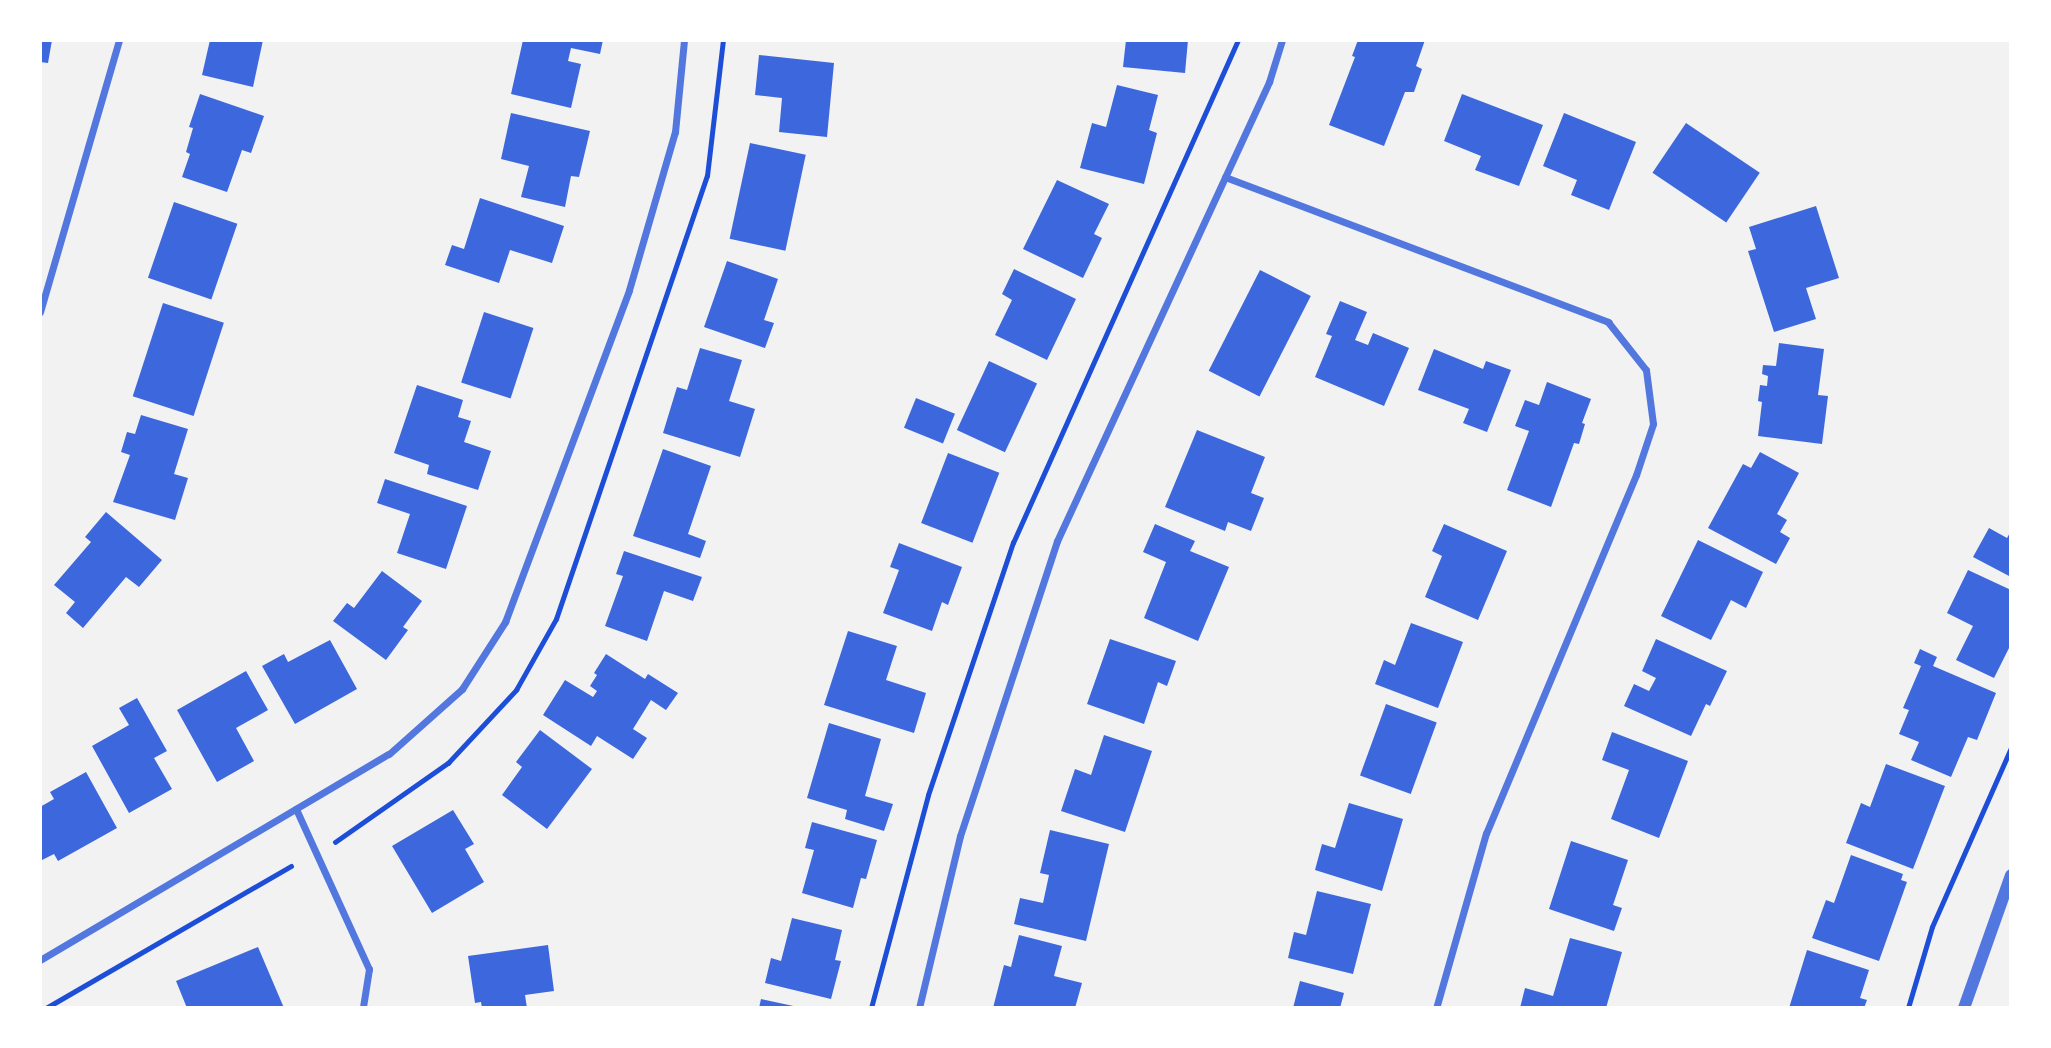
<!DOCTYPE html>
<html>
<head>
<meta charset="utf-8">
<style>
  body { margin:0 }
  #map { position:relative; width:2051px; height:1048px; overflow:hidden; background:#f2f2f2; font-family:Raleway,sans-serif }
  div>[style] { position:absolute }
  [style*='--x'] { left:calc(var(--x)*1px); top:calc(var(--y)*1px); width:calc(var(--w)*1px); rotate:calc(var(--a)*1deg) }
  .building>* { inset:0; background:#3d67dc; transform-origin:0 0 }
  .path>* { height:4.5px; margin:-2.25px; padding:0 2.25px; transform-origin:2.25px; border-radius:2.25px; background:#1d4ed8 }
  .minor>* { height:7px; margin:-3.5px; padding:0 3.5px; transform-origin:3.5px; border-radius:3.5px; background:#5277de }
  .tertiary>* { height:12px; margin:-6px; padding:0 6px; transform-origin:6px; border-radius:6px; background:#5277de }
  span { translate:-50% -50%; white-space:nowrap; text-align:center; line-height:1.15; -webkit-text-stroke:6px #fff; paint-order:stroke }
  .frame { position:absolute; inset:0; border:42px solid #fff; pointer-events:none }
</style>
</head>
<body>
<div id="map">
  <div class="building">
    <div style="clip-path:polygon(40px 40px,52px 40px,48px 63px,40px 62px)"></div>
    <div style="clip-path:polygon(210px 40px,263px 40px,253px 87px,202px 75px)"></div>
    <div style="clip-path:polygon(523px 40px,603px 40px,600px 54px,571px 48px,568px 61px,581px 64px,571px 108px,511px 94px)"></div>
    <div style="clip-path:polygon(1126px 40px,1188px 40px,1185px 73px,1123px 67px)"></div>
    <div style="clip-path:polygon(1358px 40px,1425px 40px,1416px 66px,1422px 69px,1414px 92px,1405px 92px,1384px 146px,1329px 125px,1355px 57px,1352px 56px)"></div>
    <div style="clip-path:polygon(759px 55px,834px 63px,827px 137px,779px 132px,782px 98px,755px 95px)"></div>
    <div style="clip-path:polygon(1117px 85px,1158px 95px,1149px 130px,1157px 133px,1144px 184px,1080px 168px,1092px 123px,1106px 127px)"></div>
    <div style="clip-path:polygon(200px 94px,264px 116px,251px 153px,242px 150px,227px 192px,182px 177px,190px 154px,186px 152px,193px 128px,189px 127px)"></div>
    <div style="clip-path:polygon(1462px 94px,1543px 125px,1519px 186px,1475px 170px,1481px 156px,1444px 141px)"></div>
    <div style="clip-path:polygon(511px 113px,590px 131px,579px 177px,571px 176px,565px 207px,521px 197px,529px 166px,501px 159px)"></div>
    <div style="clip-path:polygon(1564px 113px,1636px 142px,1609px 210px,1571px 195px,1577px 180px,1543px 166px)"></div>
    <div style="left:1686px;top:123px;width:89px;height:60px;rotate:34deg"></div>
    <div style="left:750px;top:143px;width:57px;height:98px;rotate:12deg"></div>
    <div style="clip-path:polygon(1057px 180px,1109px 204px,1094px 234px,1102px 238px,1083px 278px,1023px 249px)"></div>
    <div style="clip-path:polygon(480px 198px,564px 226px,552px 263px,510px 250px,499px 283px,445px 265px,452px 245px,464px 249px)"></div>
    <div style="left:174px;top:202px;width:67px;height:80px;rotate:19deg"></div>
    <div style="clip-path:polygon(1816px 206px,1839px 278px,1806px 288px,1816px 319px,1774px 332px,1748px 251px,1756px 249px,1749px 227px)"></div>
    <div style="clip-path:polygon(727px 261px,778px 279px,764px 320px,774px 323px,765px 348px,704px 327px)"></div>
    <div style="clip-path:polygon(1014px 269px,1076px 299px,1047px 360px,995px 335px,1012px 300px,1002px 294px)"></div>
    <div style="left:1260px;top:270px;width:57px;height:113px;rotate:27deg"></div>
    <div style="clip-path:polygon(1340px 301px,1367px 312px,1355px 340px,1368px 345px,1373px 333px,1409px 348px,1384px 406px,1315px 377px,1332px 336px,1326px 334px)"></div>
    <div style="left:163px;top:303px;width:64px;height:98px;rotate:18deg"></div>
    <div style="left:484px;top:312px;width:52px;height:74px;rotate:18deg"></div>
    <div style="clip-path:polygon(1779px 343px,1824px 349px,1818px 395px,1828px 396px,1822px 444px,1758px 436px,1762px 402px,1758px 401px,1760px 385px,1767px 386px,1768px 376px,1762px 374px,1763px 365px,1776px 366px)"></div>
    <div style="clip-path:polygon(700px 348px,742px 360px,729px 401px,755px 409px,740px 457px,663px 433px,677px 387px,687px 390px)"></div>
    <div style="clip-path:polygon(1434px 349px,1483px 369px,1486px 361px,1511px 370px,1487px 432px,1463px 423px,1469px 409px,1418px 390px)"></div>
    <div style="left:989px;top:361px;width:53px;height:76px;rotate:25deg"></div>
    <div style="clip-path:polygon(1547px 382px,1591px 399px,1582px 423px,1585px 424px,1579px 444px,1574px 443px,1551px 507px,1507px 490px,1529px 431px,1515px 426px,1525px 400px,1539px 405px)"></div>
    <div style="clip-path:polygon(417px 385px,463px 400px,458px 417px,471px 421px,464px 442px,491px 451px,478px 490px,427px 474px,429px 465px,394px 453px)"></div>
    <div style="left:916px;top:398px;width:42px;height:32px;rotate:22deg"></div>
    <div style="clip-path:polygon(141px 415px,188px 429px,174px 474px,188px 478px,175px 520px,113px 502px,130px 455px,121px 452px,127px 432px,135px 434px)"></div>
    <div style="clip-path:polygon(1197px 430px,1265px 457px,1251px 493px,1264px 498px,1251px 531px,1228px 522px,1225px 531px,1165px 507px)"></div>
    <div style="clip-path:polygon(663px 449px,711px 466px,688px 534px,706px 541px,700px 558px,633px 536px)"></div>
    <div style="clip-path:polygon(1760px 452px,1799px 473px,1777px 514px,1787px 520px,1780px 532px,1790px 538px,1776px 564px,1708px 528px,1743px 464px,1751px 468px)"></div>
    <div style="left:948px;top:453px;width:55px;height:75px;rotate:21deg"></div>
    <div style="clip-path:polygon(385px 479px,467px 506px,446px 569px,397px 553px,410px 514px,377px 503px)"></div>
    <div style="clip-path:polygon(106px 512px,162px 560px,139px 587px,126px 577px,83px 628px,66px 613px,75px 602px,54px 585px,91px 542px,85px 537px)"></div>
    <div style="clip-path:polygon(1155px 524px,1195px 541px,1190px 551px,1229px 567px,1198px 641px,1144px 618px,1166px 562px,1143px 552px)"></div>
    <div style="clip-path:polygon(1444px 524px,1507px 551px,1478px 620px,1425px 597px,1442px 556px,1432px 551px)"></div>
    <div style="clip-path:polygon(1989px 528px,2007px 538px,2011px 531px,2011px 577px,1973px 557px)"></div>
    <div style="clip-path:polygon(1698px 540px,1763px 572px,1746px 608px,1731px 600px,1711px 640px,1661px 616px)"></div>
    <div style="clip-path:polygon(899px 543px,962px 567px,948px 605px,942px 602px,932px 631px,883px 613px,899px 570px,890px 567px)"></div>
    <div style="clip-path:polygon(624px 551px,702px 577px,693px 601px,664px 591px,647px 641px,605px 626px,623px 576px,616px 574px)"></div>
    <div style="clip-path:polygon(1968px 570px,2011px 590px,2011px 644px,1994px 678px,1956px 660px,1973px 626px,1947px 613px)"></div>
    <div style="clip-path:polygon(382px 571px,422px 601px,403px 627px,408px 630px,386px 660px,333px 621px,347px 603px,354px 608px)"></div>
    <div style="clip-path:polygon(1411px 623px,1463px 642px,1438px 708px,1375px 684px,1384px 660px,1395px 665px)"></div>
    <div style="clip-path:polygon(848px 631px,897px 646px,886px 680px,926px 693px,914px 733px,824px 705px)"></div>
    <div style="clip-path:polygon(1110px 639px,1176px 661px,1167px 686px,1158px 682px,1144px 724px,1087px 704px)"></div>
    <div style="clip-path:polygon(1656px 639px,1727px 671px,1710px 706px,1706px 704px,1691px 736px,1624px 706px,1634px 684px,1649px 691px,1656px 678px,1642px 671px)"></div>
    <div style="clip-path:polygon(330px 640px,357px 689px,295px 724px,262px 666px,284px 654px,288px 662px)"></div>
    <div style="clip-path:polygon(1920px 649px,1937px 657px,1933px 666px,1996px 693px,1977px 740px,1968px 737px,1951px 777px,1911px 760px,1919px 742px,1899px 734px,1909px 710px,1903px 708px,1921px 666px,1914px 663px)"></div>
    <div style="clip-path:polygon(606px 654px,645px 679px,648px 674px,678px 693px,666px 710px,651px 700px,633px 729px,647px 738px,633px 759px,597px 736px,591px 746px,543px 715px,565px 680px,593px 697px,597px 691px,590px 686px,597px 675px,594px 673px)"></div>
    <div style="clip-path:polygon(246px 671px,268px 710px,236px 728px,254px 761px,217px 782px,177px 710px)"></div>
    <div style="clip-path:polygon(137px 698px,167px 751px,154px 758px,172px 789px,129px 813px,92px 746px,129px 725px,119px 708px)"></div>
    <div style="left:1386px;top:704px;width:54px;height:76px;rotate:20deg"></div>
    <div style="clip-path:polygon(829px 723px,881px 739px,865px 796px,893px 804px,884px 831px,845px 819px,847px 810px,807px 798px)"></div>
    <div style="clip-path:polygon(540px 730px,592px 769px,547px 829px,502px 795px,522px 767px,516px 762px)"></div>
    <div style="clip-path:polygon(1612px 732px,1688px 761px,1659px 838px,1611px 819px,1629px 770px,1602px 760px)"></div>
    <div style="clip-path:polygon(1104px 735px,1152px 751px,1125px 832px,1061px 811px,1075px 769px,1091px 775px)"></div>
    <div style="clip-path:polygon(1886px 764px,1945px 786px,1913px 869px,1846px 843px,1861px 803px,1870px 807px)"></div>
    <div style="clip-path:polygon(86px 772px,117px 828px,58px 861px,54px 854px,40px 861px,40px 807px,54px 799px,50px 792px)"></div>
    <div style="clip-path:polygon(1349px 803px,1403px 819px,1382px 891px,1315px 870px,1322px 844px,1335px 848px)"></div>
    <div style="clip-path:polygon(453px 810px,474px 844px,465px 849px,484px 882px,432px 913px,392px 846px)"></div>
    <div style="clip-path:polygon(812px 822px,877px 840px,866px 879px,861px 878px,853px 908px,802px 893px,814px 850px,805px 848px)"></div>
    <div style="clip-path:polygon(1050px 830px,1109px 844px,1086px 941px,1014px 924px,1020px 898px,1043px 903px,1049px 875px,1040px 873px)"></div>
    <div style="clip-path:polygon(1571px 841px,1628px 860px,1613px 905px,1622px 908px,1614px 931px,1549px 909px)"></div>
    <div style="clip-path:polygon(1851px 855px,1903px 874px,1901px 880px,1907px 882px,1879px 961px,1812px 938px,1826px 900px,1834px 903px)"></div>
    <div style="clip-path:polygon(1317px 891px,1371px 904px,1353px 974px,1288px 958px,1294px 932px,1306px 935px)"></div>
    <div style="clip-path:polygon(792px 918px,842px 930px,835px 960px,841px 961px,831px 999px,765px 983px,771px 958px,781px 961px)"></div>
    <div style="clip-path:polygon(1019px 935px,1062px 946px,1054px 976px,1082px 983px,1075px 1008px,993px 1008px,1004px 965px,1011px 967px)"></div>
    <div style="clip-path:polygon(1570px 938px,1622px 952px,1606px 1008px,1520px 1008px,1525px 988px,1553px 996px)"></div>
    <div style="clip-path:polygon(548px 945px,554px 991px,525px 995px,527px 1008px,482px 1008px,481px 1002px,475px 1003px,468px 956px)"></div>
    <div style="clip-path:polygon(258px 947px,284px 1008px,187px 1008px,176px 981px)"></div>
    <div style="clip-path:polygon(1807px 950px,1869px 970px,1860px 998px,1867px 1000px,1864px 1008px,1789px 1008px)"></div>
    <div style="clip-path:polygon(1300px 981px,1344px 993px,1340px 1008px,1293px 1008px)"></div>
    <div style="clip-path:polygon(761px 999px,798px 1007px,798px 1008px,759px 1008px)"></div>
  </div>
  <div class="path">
    <div style="--x:335;--y:842;--w:138;--a:-35"></div>
    <div style="--x:448;--y:763;--w:100;--a:-47"></div>
    <div style="--x:516;--y:690;--w:81;--a:-60.6"></div>
    <div style="--x:556;--y:619;--w:468;--a:-71.2"></div>
    <div style="--x:707;--y:176;--w:137;--a:-83.3"></div>
    <div style="--x:46;--y:1008;--w:283;--a:-30.1"></div>
    <div style="--x:871;--y:1008;--w:220;--a:-75"></div>
    <div style="--x:928;--y:795;--w:266;--a:-71.4"></div>
    <div style="--x:1013;--y:543;--w:551;--a:-65.9"></div>
    <div style="--x:1908;--y:1008;--w:84;--a:-73.5"></div>
    <div style="--x:1932;--y:927;--w:196;--a:-66.2"></div>
  </div>
  <div class="minor">
    <div style="--x:1225;--y:177;--w:410;--a:20.7"></div>
    <div style="--x:1608;--y:322;--w:61;--a:51.6"></div>
    <div style="--x:1646;--y:370;--w:54;--a:82.6"></div>
    <div style="--x:1653;--y:424;--w:54;--a:108.4"></div>
    <div style="--x:1636;--y:475;--w:388;--a:112.7"></div>
    <div style="--x:1486;--y:833;--w:182;--a:105.9"></div>
    <div style="--x:40;--y:312;--w:283;--a:-73.8"></div>
    <div style="--x:296;--y:809;--w:176;--a:65.5"></div>
    <div style="--x:369;--y:969;--w:39;--a:99"></div>
    <div style="--x:40;--y:960;--w:405;--a:-30.6"></div>
    <div style="--x:389;--y:754;--w:98;--a:-41.7"></div>
    <div style="--x:462;--y:689;--w:80;--a:-57.3"></div>
    <div style="--x:505;--y:622;--w:354;--a:-69.5"></div>
    <div style="--x:629;--y:290;--w:165;--a:-73.8"></div>
    <div style="--x:675;--y:132;--w:92;--a:-84.4"></div>
    <div style="--x:919;--y:1008;--w:177;--a:-76.6"></div>
    <div style="--x:960;--y:836;--w:311;--a:-71.8"></div>
    <div style="--x:1057;--y:541;--w:506;--a:-65.21"></div>
    <div style="--x:1269;--y:82;--w:44;--a:-72.8"></div>
  </div>
  <div class="tertiary">
    <div style="--x:1964;--y:1008;--w:141;--a:-70.5"></div>
  </div>
  <div class="frame"></div>
</div>
</body>
</html>
